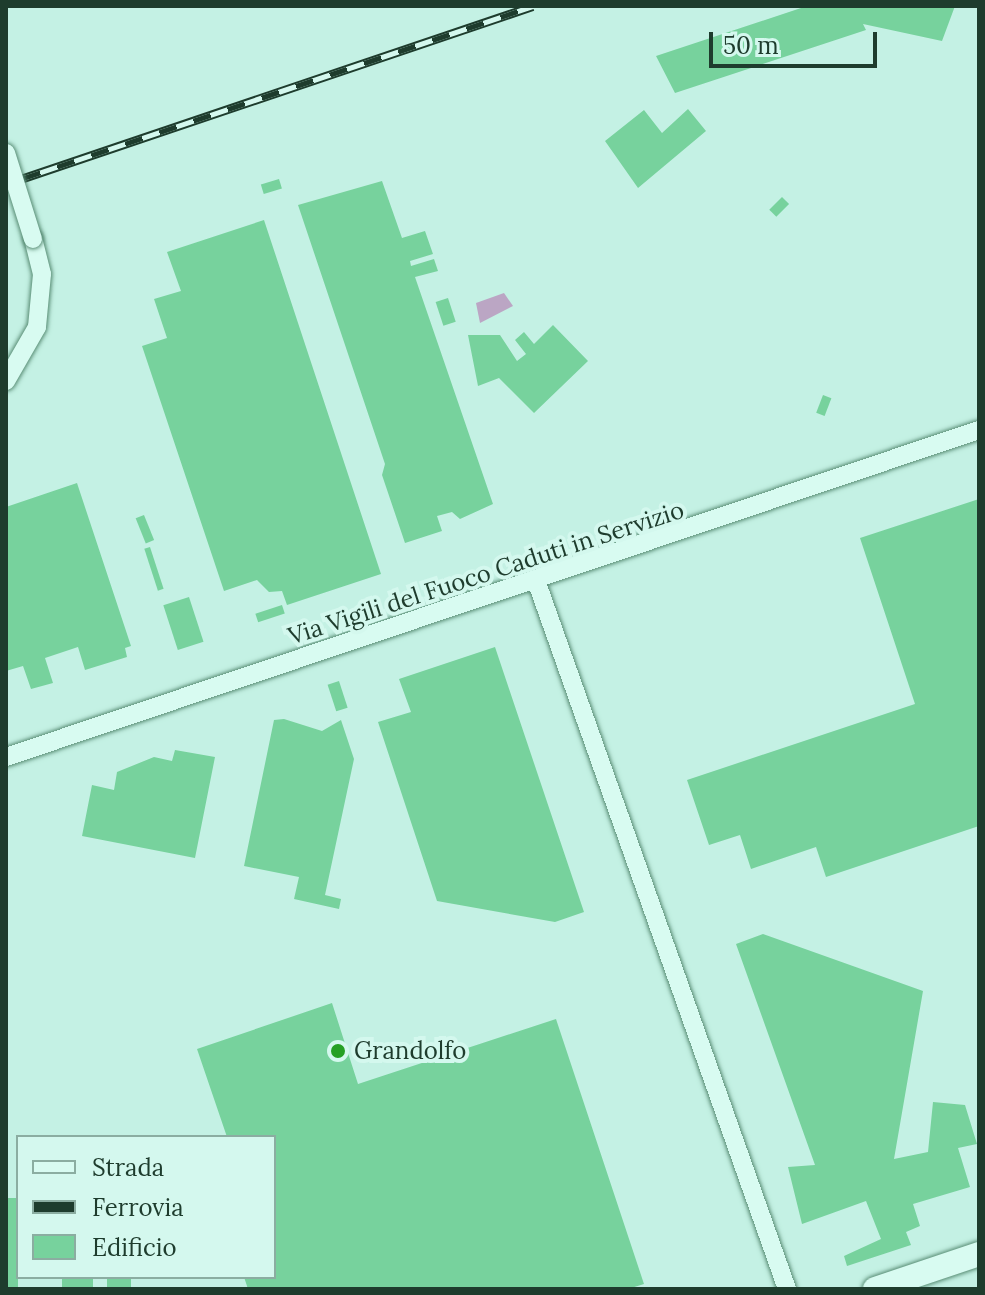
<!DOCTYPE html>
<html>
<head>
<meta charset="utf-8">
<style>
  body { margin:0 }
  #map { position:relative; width:985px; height:1295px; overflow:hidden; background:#c4f1e4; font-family:Lora,serif }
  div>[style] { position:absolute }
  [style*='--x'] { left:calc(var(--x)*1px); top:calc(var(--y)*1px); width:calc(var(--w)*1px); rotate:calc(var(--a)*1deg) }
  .water>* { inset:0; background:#bba6c4 }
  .building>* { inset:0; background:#77d29d; transform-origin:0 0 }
  .roads { filter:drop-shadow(0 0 2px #598d75) drop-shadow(0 0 2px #598d75) }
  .minor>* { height:18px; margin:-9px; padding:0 9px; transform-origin:9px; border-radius:9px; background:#d8fbf1 }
  .tertiary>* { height:24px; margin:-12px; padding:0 12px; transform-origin:12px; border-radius:12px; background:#d8fbf1 }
  .rail>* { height:9px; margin-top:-4.5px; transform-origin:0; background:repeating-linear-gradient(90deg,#d4f8ee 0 18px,#1e3c2d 0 36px); box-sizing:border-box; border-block:2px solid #1e3c2d }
  .bridges { filter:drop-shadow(0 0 2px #598d75) drop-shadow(0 0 2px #598d75) }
  .minor-bridge>* { height:18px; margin:-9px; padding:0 9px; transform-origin:9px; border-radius:9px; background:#d8fbf1 }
  .dots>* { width:22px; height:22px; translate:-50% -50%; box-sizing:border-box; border:4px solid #d4f8ee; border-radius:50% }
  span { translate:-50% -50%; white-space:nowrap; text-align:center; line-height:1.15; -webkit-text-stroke:8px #d4f8ee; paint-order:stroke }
  .street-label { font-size:24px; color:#1e3c2d }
  .poi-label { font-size:24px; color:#1e3c2d }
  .left { translate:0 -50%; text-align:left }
  .frame { position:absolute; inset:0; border:8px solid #1e3c2d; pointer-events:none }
  .legend { position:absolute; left:16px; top:1135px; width:260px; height:144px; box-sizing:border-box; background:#d4f8ee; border:2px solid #8bada1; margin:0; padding:10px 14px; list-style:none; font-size:24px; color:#1e3c2d }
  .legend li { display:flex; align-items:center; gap:16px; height:40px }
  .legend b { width:40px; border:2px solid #8bada1 }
  .scale { position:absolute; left:709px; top:32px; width:168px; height:36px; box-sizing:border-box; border:4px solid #1e3c2d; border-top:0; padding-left:10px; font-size:24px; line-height:28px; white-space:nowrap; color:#1e3c2d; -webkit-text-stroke:6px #d4f8ee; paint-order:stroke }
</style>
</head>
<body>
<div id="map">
  <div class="water">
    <div style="clip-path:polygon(504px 293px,513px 306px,480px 323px,476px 303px)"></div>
  </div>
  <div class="building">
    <div style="clip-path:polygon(807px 6px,955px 6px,942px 41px,863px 24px,866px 30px,675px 93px,656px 56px)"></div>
    <div style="clip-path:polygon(688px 109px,706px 131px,638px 188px,605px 141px,644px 110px,662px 133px)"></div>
    <div style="left:279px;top:179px;width:10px;height:19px;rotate:73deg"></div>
    <div style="clip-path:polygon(382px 181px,402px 238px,425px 231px,433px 254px,410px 261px,411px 266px,434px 259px,438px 271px,415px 277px,493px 504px,460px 519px,452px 512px,437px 516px,442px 531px,405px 543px,382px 475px,385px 464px,298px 205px)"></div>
    <div style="left:782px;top:197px;width:10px;height:18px;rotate:45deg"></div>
    <div style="clip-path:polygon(264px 220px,381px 574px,287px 605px,282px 591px,269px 592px,257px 580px,224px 591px,142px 346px,167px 338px,154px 299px,181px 291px,167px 252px)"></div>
    <div style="left:448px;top:298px;width:25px;height:13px;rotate:72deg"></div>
    <div style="clip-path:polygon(553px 325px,588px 361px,534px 413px,499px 378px,478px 386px,468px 335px,500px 335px,517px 361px,526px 354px,515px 340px,524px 332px,534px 344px)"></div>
    <div style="left:823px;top:395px;width:9px;height:19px;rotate:21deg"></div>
    <div style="clip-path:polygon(77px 483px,131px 646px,125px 648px,127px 657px,85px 670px,78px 647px,45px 658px,53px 683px,31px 689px,23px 666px,6px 671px,6px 507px)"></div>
    <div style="clip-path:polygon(979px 499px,979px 826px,826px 877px,816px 847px,751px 869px,740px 835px,709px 845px,687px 780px,915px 704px,860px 538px)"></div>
    <div style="left:144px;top:515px;width:27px;height:9px;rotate:68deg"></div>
    <div style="left:150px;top:547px;width:44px;height:6px;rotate:72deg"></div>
    <div style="left:189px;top:597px;width:47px;height:27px;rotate:72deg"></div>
    <div style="left:282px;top:605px;width:9px;height:28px;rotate:72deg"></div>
    <div style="clip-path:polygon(495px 647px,584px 912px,555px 922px,437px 901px,378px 722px,411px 712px,399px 679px)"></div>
    <div style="left:339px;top:681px;width:28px;height:12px;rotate:72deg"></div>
    <div style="clip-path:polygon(284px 719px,322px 731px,341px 720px,354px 759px,325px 895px,341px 899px,339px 909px,294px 899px,299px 877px,244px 866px,274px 720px)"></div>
    <div style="clip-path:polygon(175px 750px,215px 757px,195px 858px,82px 836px,92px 785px,114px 790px,117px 772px,154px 757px,172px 761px)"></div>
    <div style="clip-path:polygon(763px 934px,923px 991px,894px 1159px,928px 1152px,933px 1102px,965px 1105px,977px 1144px,958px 1148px,970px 1187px,913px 1204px,920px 1226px,906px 1232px,911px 1245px,847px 1266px,844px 1256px,881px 1239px,866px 1201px,802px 1224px,788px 1167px,815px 1165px,736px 944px)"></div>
    <div style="clip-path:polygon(332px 1003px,358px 1084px,556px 1019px,644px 1284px,628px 1289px,248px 1289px,244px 1277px,274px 1277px,274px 1137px,227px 1137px,197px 1049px)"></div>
    <div style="left:6px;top:1198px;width:12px;height:91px"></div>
    <div style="left:62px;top:1277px;width:31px;height:12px"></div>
    <div style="left:107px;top:1277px;width:24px;height:12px"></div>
  </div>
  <div class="roads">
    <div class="minor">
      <div style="--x:6;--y:381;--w:62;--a:-60.1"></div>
      <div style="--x:37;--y:327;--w:53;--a:-84.6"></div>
      <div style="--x:42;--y:274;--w:36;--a:-104"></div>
      <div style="--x:537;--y:583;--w:749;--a:70.5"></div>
      <div style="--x:6;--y:757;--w:1026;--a:-18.58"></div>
    </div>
    <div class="tertiary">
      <div style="--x:875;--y:1289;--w:110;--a:-18.6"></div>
    </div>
  </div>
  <div class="rail">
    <div style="--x:6;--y:184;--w:556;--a:-18.66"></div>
  </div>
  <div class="bridges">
    <div class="minor-bridge">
      <div style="--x:6;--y:153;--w:90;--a:72.6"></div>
    </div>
  </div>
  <div class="dots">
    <div style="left:338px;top:1051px;background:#25a024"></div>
  </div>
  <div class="street-label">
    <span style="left:486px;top:573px;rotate:-18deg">Via Vigili del Fuoco Caduti in Servizio</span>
  </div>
  <div class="poi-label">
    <span class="left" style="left:354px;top:1051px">Grandolfo</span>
  </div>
  <div class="frame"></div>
  <ul class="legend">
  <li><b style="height:10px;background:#d8fbf1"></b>Strada</li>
  <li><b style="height:10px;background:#1e3c2d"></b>Ferrovia</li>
  <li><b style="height:22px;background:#77d29d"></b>Edificio</li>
  </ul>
  <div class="scale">50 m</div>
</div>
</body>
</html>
